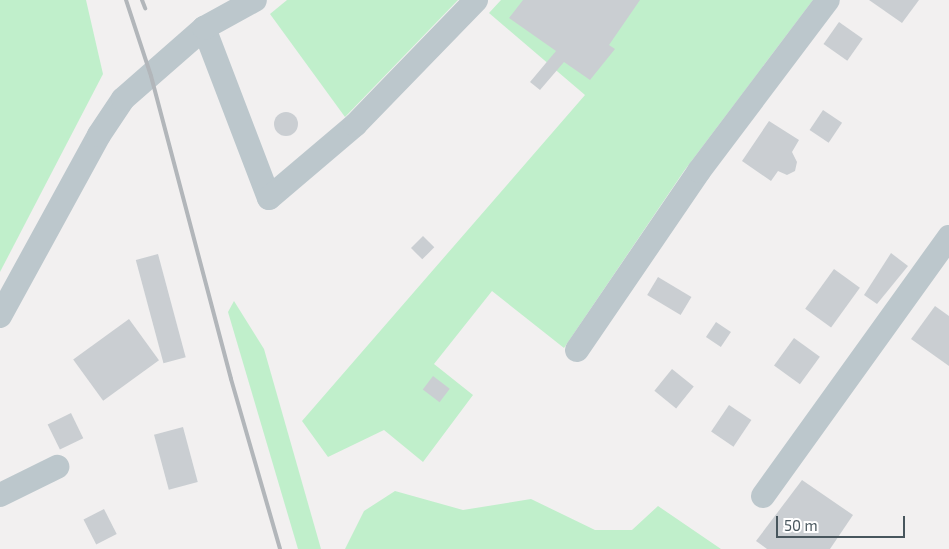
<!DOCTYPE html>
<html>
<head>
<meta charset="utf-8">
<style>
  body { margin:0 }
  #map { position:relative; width:949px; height:549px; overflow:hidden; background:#f2f0f0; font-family:"Exo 2",sans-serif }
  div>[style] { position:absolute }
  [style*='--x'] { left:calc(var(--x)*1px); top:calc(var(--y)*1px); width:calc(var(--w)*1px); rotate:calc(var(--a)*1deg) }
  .green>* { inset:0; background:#c0efcb }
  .building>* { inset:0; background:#caced2; transform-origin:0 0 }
  .round { border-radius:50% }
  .minor>* { height:24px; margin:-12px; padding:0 12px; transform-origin:12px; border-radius:12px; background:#bcc7cc }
  .rail>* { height:4px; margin:-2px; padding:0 2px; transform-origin:2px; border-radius:2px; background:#b2b6ba }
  span { translate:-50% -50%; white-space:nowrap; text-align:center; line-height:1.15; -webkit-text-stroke:4px #fff; paint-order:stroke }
  .scale { position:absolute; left:776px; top:516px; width:129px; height:22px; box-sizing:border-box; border:2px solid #48565d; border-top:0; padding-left:6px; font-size:15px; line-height:18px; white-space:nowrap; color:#48565d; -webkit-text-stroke:4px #fff; paint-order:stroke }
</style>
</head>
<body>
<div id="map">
  <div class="green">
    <div style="clip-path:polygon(0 0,86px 0,103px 74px,0 272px)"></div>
    <div style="clip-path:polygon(287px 0,458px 0,345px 117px,270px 14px)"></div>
    <div style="clip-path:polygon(501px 0,813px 0,684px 171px,564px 348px,492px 291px,434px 364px,473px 395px,423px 462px,384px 430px,328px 457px,302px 421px,585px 95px,489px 13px)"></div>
    <div style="clip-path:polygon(234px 301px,264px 349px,321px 549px,298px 549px,228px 312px)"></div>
    <div style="clip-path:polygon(395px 491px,463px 510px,531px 499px,595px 530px,632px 530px,658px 506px,721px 549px,345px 549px,364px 511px)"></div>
  </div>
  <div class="building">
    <div style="clip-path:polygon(523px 0,640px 0,609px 45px,615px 49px,590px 80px,564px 62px,540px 90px,530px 82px,556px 51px,509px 18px)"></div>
    <div style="clip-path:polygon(869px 0,919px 0,902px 23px)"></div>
    <div style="left:839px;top:22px;width:29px;height:27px;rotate:35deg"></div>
    <div style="left:823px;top:110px;width:23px;height:24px;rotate:34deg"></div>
    <div class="round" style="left:274px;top:112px;width:24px;height:24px"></div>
    <div style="clip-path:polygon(769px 121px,799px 140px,792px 152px,797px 162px,795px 171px,787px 175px,778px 171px,771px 181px,742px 161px)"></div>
    <div style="left:423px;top:236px;width:16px;height:17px;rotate:45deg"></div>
    <div style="clip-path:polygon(891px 253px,908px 266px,877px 304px,864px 295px)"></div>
    <div style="left:158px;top:254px;width:107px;height:23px;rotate:75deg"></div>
    <div style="left:834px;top:269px;width:32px;height:49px;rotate:36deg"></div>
    <div style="left:658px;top:277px;width:39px;height:21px;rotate:31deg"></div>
    <div style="clip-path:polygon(935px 306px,949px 316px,949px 366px,911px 339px)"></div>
    <div style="left:129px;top:319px;width:51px;height:69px;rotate:54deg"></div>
    <div style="left:716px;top:322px;width:18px;height:18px;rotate:34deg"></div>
    <div style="left:794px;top:338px;width:32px;height:34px;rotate:36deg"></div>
    <div style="left:672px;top:369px;width:28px;height:28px;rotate:39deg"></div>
    <div style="left:433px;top:376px;width:21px;height:17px;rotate:37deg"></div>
    <div style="left:729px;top:405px;width:27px;height:32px;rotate:34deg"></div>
    <div style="left:71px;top:413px;width:28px;height:26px;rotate:64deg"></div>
    <div style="left:183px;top:427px;width:57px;height:30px;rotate:75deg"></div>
    <div style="clip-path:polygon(802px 480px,853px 515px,830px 549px,767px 549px,756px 541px)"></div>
    <div style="left:104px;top:509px;width:28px;height:23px;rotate:63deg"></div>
  </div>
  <div class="minor">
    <div style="--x:204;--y:28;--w:182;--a:69.1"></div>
    <div style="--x:269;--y:198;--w:113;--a:-40.3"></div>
    <div style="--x:355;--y:125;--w:174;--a:-45.9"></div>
    <div style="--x:0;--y:316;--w:206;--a:-61.3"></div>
    <div style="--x:99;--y:135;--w:43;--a:-56.3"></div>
    <div style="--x:123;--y:99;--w:108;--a:-41.2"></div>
    <div style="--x:204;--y:28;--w:58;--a:-28.8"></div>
    <div style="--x:577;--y:350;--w:217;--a:-55.7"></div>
    <div style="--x:699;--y:171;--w:214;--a:-53"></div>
    <div style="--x:0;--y:495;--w:64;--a:-26.2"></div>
    <div style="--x:763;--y:496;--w:319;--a:-54.3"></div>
  </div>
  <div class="rail">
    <div style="--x:126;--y:0;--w:80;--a:71.8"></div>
    <div style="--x:151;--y:76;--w:313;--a:75.2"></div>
    <div style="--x:231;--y:379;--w:177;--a:73.9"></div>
    <div style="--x:142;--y:0;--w:9;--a:69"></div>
  </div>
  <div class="scale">50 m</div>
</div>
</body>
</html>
